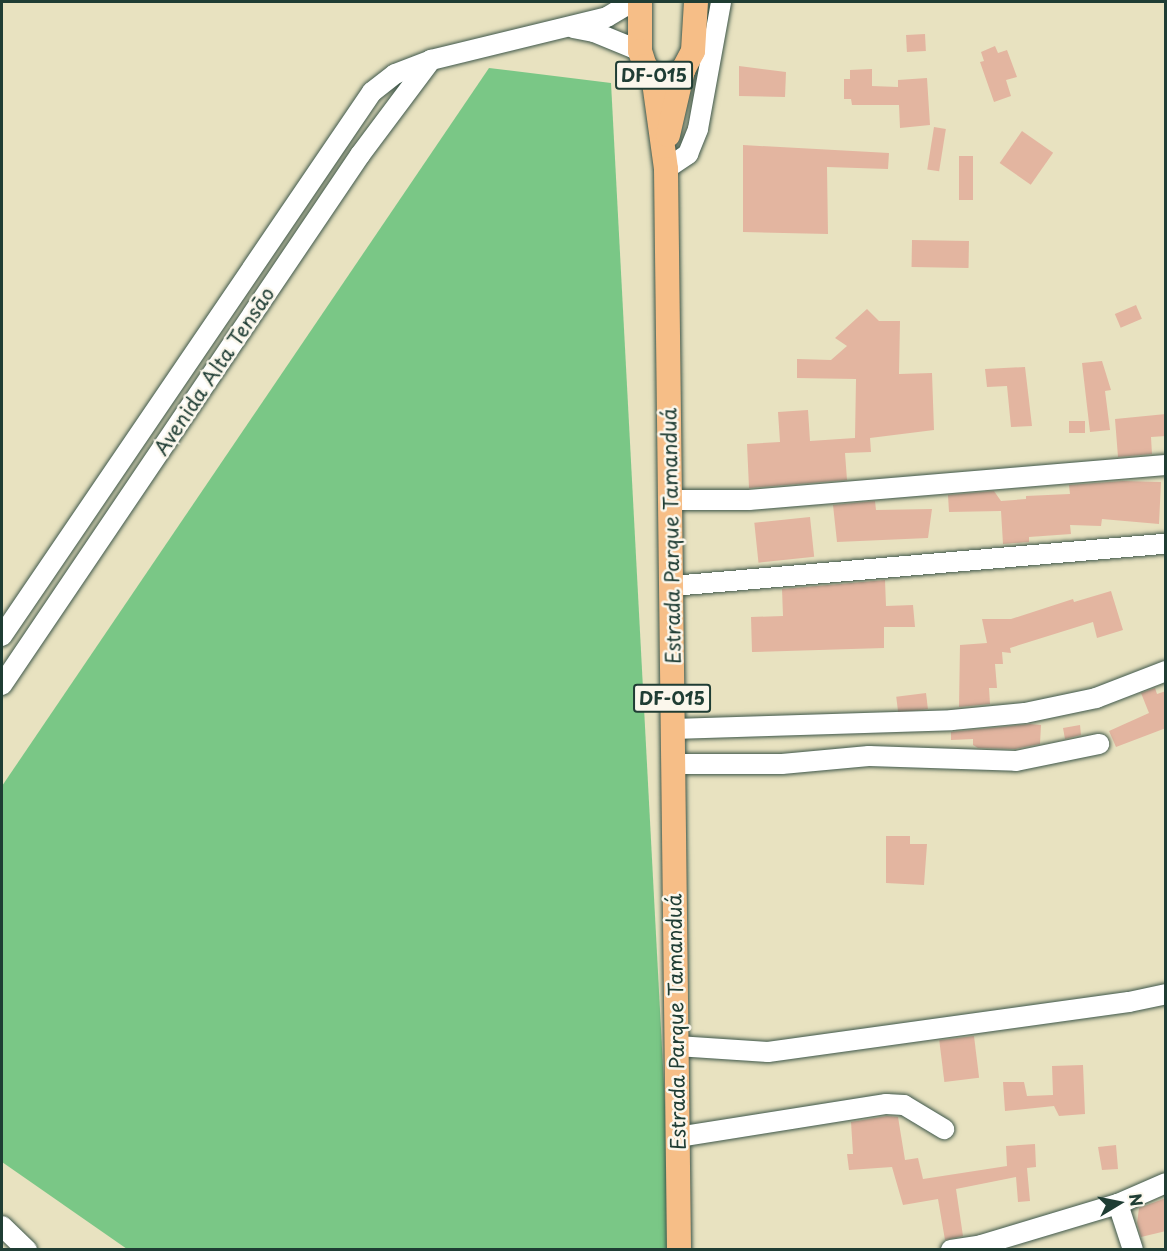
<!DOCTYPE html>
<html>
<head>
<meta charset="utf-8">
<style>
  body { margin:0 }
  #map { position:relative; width:1167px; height:1251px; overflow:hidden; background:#e8e2c0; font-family:"Playpen Sans",sans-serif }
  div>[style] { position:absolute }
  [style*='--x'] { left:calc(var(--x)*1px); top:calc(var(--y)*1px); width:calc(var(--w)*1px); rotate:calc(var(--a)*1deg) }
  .green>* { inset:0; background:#7ac786 }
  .building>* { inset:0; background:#e3b5a0; transform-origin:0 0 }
  .roads { filter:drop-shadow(0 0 2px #3d5649) drop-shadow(0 0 2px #3d5649) }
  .minor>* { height:20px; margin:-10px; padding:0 10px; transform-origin:10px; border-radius:10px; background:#fff }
  .major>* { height:24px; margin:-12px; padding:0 12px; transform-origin:12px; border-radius:12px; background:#f6be87 }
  span { translate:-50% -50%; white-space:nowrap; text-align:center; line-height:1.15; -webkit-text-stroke:5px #fbf7ec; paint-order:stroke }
  .shield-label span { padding:2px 4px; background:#fbf7ec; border:2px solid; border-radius:4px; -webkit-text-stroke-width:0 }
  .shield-label { font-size:18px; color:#1f3d34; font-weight:700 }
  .street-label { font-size:20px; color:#1f3d34 }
  .frame { position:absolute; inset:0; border:3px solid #1f3d34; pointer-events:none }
  .north { position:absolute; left:1089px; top:1173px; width:60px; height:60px; -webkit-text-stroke:4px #fbf7ec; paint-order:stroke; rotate:80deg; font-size:16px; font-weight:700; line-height:24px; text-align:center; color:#1f3d34 }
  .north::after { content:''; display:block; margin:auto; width:21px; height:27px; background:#1f3d34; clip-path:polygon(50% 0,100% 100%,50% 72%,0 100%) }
</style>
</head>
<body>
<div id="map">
  <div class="green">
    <div style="clip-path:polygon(489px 68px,611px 83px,665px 1105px,667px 1249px,127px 1249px,2px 1162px,2px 786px)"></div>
  </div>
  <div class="building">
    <div style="left:925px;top:34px;width:17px;height:19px;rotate:87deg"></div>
    <div style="clip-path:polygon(995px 46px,998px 53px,1007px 50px,1017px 77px,1006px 80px,1011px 96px,994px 102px,980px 62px,984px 61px,981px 52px)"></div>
    <div style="clip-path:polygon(739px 66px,786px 72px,785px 97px,739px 96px)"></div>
    <div style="clip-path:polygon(872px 69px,872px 86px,898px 87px,898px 80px,927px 78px,930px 125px,900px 128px,899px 105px,852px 105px,851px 99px,844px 99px,844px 79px,850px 79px,850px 70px)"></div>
    <div style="left:934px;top:127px;width:12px;height:43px;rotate:9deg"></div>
    <div style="left:1022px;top:131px;width:38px;height:39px;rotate:35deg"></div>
    <div style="clip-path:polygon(743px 145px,889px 153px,888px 169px,827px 167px,828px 234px,743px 232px)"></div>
    <div style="left:959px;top:156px;width:14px;height:44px"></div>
    <div style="left:912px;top:240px;width:57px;height:27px;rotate:1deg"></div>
    <div style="left:1136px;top:305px;width:15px;height:23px;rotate:67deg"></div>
    <div style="clip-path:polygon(867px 309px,879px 321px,900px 321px,899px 374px,932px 373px,934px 430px,870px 438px,871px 452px,845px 453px,847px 480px,749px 488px,747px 444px,780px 442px,778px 412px,808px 410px,810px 441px,855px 438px,856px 379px,797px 378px,797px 359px,831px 360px,847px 346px,835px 338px)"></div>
    <div style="clip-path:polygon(1102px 361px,1111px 390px,1105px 391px,1110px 430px,1090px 432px,1082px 363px)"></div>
    <div style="clip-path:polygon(1025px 367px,1032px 426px,1011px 427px,1007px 386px,987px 387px,985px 369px)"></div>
    <div style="clip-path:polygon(1166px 414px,1166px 436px,1151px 437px,1152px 454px,1118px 457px,1115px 419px)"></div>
    <div style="left:1085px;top:421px;width:12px;height:16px;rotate:90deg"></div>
    <div style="clip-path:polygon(1123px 481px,1161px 482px,1159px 524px,1102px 519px,1101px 526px,1070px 525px,1071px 534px,1029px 537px,1029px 542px,1003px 544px,1001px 511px,949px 512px,948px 495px,994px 491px,1001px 501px,1026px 499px,1026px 496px,1070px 494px,1069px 485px)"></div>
    <div style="clip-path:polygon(875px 501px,876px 510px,932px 509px,928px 538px,837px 542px,833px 505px)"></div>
    <div style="left:810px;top:517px;width:40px;height:56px;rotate:84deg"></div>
    <div style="clip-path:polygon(885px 580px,886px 606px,913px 605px,915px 627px,884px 627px,884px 648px,752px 652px,751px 617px,783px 616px,782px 589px)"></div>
    <div style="clip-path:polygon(1111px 591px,1123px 630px,1097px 638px,1093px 622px,1010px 648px,1011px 653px,1002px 652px,1003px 664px,995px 664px,997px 688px,989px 688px,990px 704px,959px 707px,960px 645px,987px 643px,982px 619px,1011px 619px,1073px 599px,1074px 602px)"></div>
    <div style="clip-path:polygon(1155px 688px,1157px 694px,1166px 691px,1166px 728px,1116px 747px,1109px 731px,1149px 713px,1141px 693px)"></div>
    <div style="left:926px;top:693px;width:16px;height:30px;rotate:83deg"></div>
    <div style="clip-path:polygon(1030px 724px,1041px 725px,1040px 744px,1015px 749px,978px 748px,973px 745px,973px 739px,951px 740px,951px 732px)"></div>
    <div style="clip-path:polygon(1080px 725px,1081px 735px,1065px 739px,1063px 728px)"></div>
    <div style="clip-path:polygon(886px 836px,910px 836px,910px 844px,927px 844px,924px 885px,886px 883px)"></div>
    <div style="left:974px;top:1036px;width:42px;height:35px;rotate:83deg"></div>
    <div style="clip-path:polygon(1083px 1065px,1085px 1114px,1059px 1116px,1054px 1106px,1005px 1111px,1003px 1082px,1024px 1082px,1027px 1096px,1053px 1095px,1052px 1066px)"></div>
    <div style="clip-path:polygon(887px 1116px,898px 1117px,905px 1160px,918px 1158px,923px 1179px,1007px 1166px,1006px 1146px,1035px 1144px,1036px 1167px,1027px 1168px,1030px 1201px,1018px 1202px,1016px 1177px,956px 1189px,963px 1236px,945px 1240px,938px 1199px,903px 1205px,892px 1167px,849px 1170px,847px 1154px,853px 1154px,851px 1122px)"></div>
    <div style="clip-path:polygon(1116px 1145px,1118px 1169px,1102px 1170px,1098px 1147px)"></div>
    <div style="clip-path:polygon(1166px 1198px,1166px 1231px,1141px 1237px,1137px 1223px,1139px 1208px)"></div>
  </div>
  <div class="roads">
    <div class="minor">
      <div style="--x:573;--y:28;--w:21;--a:11"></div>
      <div style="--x:594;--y:32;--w:50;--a:22.4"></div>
      <div style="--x:666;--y:169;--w:27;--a:-34"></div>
      <div style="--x:688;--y:154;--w:27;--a:-68"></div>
      <div style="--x:698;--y:129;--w:129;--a:-79.7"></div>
      <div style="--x:671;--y:500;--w:78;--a:0"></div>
      <div style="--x:749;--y:500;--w:418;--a:-4.8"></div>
      <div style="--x:672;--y:586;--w:496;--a:-4.9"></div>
      <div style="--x:2;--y:636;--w:658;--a:-55.78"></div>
      <div style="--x:372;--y:92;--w:29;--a:-38"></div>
      <div style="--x:395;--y:74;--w:39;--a:-21"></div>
      <div style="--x:431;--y:60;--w:181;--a:-13.7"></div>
      <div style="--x:607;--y:17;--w:29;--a:-31"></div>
      <div style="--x:2;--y:685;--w:640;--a:-55.96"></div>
      <div style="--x:360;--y:155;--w:119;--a:-53.2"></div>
      <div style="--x:673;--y:729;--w:279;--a:-1.8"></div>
      <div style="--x:952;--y:720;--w:73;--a:-5.5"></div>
      <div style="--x:1025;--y:713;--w:73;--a:-11.9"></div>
      <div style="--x:1096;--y:698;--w:75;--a:-21.1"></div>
      <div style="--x:673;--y:764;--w:109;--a:0"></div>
      <div style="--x:782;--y:764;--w:87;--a:-5.3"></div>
      <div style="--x:869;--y:756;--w:147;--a:1.9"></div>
      <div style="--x:1016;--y:761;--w:85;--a:-11.6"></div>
      <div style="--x:677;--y:1046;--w:91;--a:3.8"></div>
      <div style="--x:768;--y:1052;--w:364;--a:-7.9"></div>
      <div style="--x:1129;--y:1002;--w:38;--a:-12"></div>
      <div style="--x:678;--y:1137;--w:211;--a:-9"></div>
      <div style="--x:886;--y:1104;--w:18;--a:3"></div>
      <div style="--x:904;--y:1105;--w:47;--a:31"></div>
      <div style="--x:1118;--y:1204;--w:48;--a:71.9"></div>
      <div style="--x:2;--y:1226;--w:35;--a:44"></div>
      <div style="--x:951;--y:1250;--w:30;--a:-9"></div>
      <div style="--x:981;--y:1245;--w:143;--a:-16.7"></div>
      <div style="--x:1118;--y:1204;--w:52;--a:-23.6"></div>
    </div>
    <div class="major">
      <div style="--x:640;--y:2;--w:49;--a:90"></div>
      <div style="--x:640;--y:51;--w:16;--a:72"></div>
      <div style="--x:645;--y:66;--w:12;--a:48"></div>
      <div style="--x:653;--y:75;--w:15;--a:8"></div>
      <div style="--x:668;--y:77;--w:17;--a:-25"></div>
      <div style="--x:683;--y:70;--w:21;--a:-62"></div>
      <div style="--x:693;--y:51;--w:49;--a:-86.5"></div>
      <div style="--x:653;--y:75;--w:95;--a:82.1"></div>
      <div style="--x:666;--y:169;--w:1081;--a:89.31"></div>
      <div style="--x:668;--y:135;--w:67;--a:-77"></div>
    </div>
  </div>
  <div class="shield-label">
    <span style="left:654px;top:75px">DF-015</span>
    <span style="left:672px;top:698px">DF-015</span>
  </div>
  <div class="street-label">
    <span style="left:214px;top:371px;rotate:-56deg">Avenida Alta Tensāo</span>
    <span style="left:671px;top:536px;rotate:-91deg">Estrada Parque Tamanduá</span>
    <span style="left:676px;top:1022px;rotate:-91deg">Estrada Parque Tamanduá</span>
  </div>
  <div class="frame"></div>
  <div class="north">N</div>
</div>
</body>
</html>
